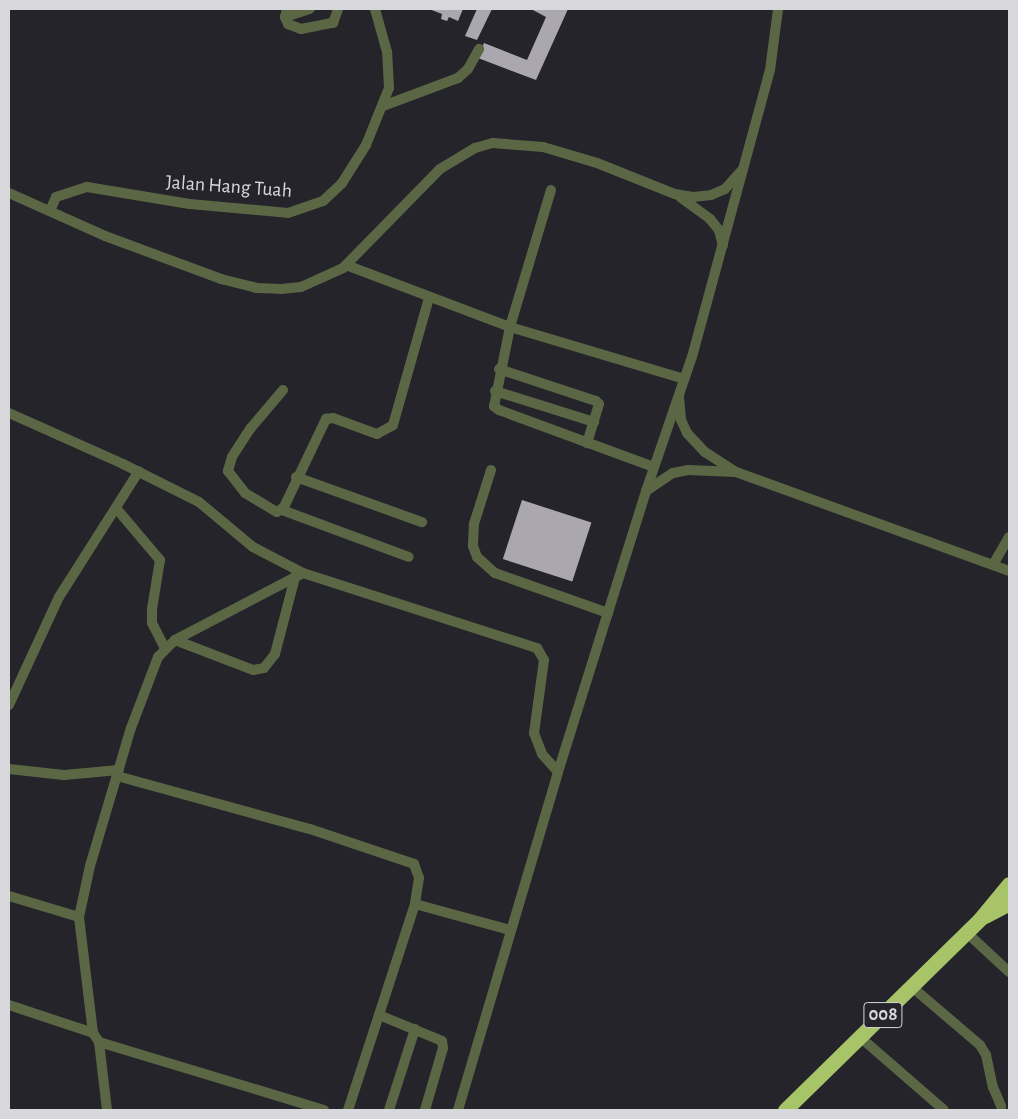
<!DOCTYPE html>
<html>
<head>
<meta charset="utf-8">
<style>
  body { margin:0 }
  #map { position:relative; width:1018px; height:1119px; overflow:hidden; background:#25242b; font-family:"Alegreya Sans",sans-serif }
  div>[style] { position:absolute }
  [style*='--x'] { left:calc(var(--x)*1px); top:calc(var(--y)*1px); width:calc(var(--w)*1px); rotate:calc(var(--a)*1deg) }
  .building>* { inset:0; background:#aaa7b1; transform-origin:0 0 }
  .minor>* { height:10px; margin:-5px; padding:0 5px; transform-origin:5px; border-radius:5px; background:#5b6744 }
  .highway>* { height:15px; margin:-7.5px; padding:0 7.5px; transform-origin:7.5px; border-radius:7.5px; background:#a7c468 }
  span { translate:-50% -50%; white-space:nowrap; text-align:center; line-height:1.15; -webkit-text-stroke:5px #25242b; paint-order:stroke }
  .shield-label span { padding:1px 4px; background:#25242b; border:1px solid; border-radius:4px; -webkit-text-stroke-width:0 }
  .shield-label { font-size:19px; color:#d8d7db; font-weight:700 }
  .street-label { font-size:20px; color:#d8d7db }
  .frame { position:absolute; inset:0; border:10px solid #d8d7db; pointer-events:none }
</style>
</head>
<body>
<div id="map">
  <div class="building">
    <div style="clip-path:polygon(429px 9px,463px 9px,458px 21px,449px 17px,447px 21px,441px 19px,442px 14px)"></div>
    <div style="clip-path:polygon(477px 9px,492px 9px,477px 40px,465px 36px)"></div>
    <div style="clip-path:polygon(531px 9px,568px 9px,536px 80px,478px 58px,484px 43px,527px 60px,546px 17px)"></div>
    <div style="left:522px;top:500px;width:73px;height:62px;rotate:18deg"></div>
  </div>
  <div class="minor">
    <div style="--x:287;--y:9;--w:8;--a:104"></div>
    <div style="--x:285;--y:17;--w:8;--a:67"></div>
    <div style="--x:288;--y:24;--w:14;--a:21"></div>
    <div style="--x:301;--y:29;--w:33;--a:-11"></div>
    <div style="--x:333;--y:23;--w:15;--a:-70"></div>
    <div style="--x:285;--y:17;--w:26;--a:-18"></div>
    <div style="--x:383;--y:106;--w:80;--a:-20.5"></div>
    <div style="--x:458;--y:78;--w:13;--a:-42"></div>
    <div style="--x:468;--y:69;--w:23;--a:-61"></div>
    <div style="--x:551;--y:190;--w:143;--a:106.7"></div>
    <div style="--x:510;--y:327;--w:81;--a:101.4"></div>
    <div style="--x:494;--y:406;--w:6;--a:39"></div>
    <div style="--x:499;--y:410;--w:165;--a:20.2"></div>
    <div style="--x:9;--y:193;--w:105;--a:24.1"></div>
    <div style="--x:105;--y:236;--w:124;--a:20.3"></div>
    <div style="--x:221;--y:279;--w:36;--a:14"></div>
    <div style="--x:256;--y:288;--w:25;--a:2"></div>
    <div style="--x:281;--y:289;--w:20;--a:-6"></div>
    <div style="--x:301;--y:287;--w:46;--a:-24.3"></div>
    <div style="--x:343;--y:268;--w:139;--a:-45.6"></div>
    <div style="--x:440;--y:169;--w:41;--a:-31"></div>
    <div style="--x:475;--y:148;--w:19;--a:-16"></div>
    <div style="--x:493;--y:143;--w:50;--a:4.6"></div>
    <div style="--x:543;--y:147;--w:56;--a:16.5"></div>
    <div style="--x:597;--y:163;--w:84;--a:21.7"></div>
    <div style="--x:675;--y:194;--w:18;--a:9"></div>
    <div style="--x:693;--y:197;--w:18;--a:-6"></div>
    <div style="--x:711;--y:195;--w:15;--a:-23"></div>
    <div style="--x:725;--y:189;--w:24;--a:-48"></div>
    <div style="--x:680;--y:197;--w:37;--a:36"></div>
    <div style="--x:710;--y:219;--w:14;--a:51"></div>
    <div style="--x:719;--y:230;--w:16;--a:76"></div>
    <div style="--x:50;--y:211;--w:15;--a:-67"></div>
    <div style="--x:56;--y:197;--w:33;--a:-18"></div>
    <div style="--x:87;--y:187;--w:104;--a:9.4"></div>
    <div style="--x:190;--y:204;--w:98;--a:5.2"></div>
    <div style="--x:288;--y:213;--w:37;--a:-19"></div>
    <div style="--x:323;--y:201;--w:26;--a:-43"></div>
    <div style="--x:342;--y:183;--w:45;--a:-57.7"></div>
    <div style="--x:366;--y:145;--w:61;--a:-68"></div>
    <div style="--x:389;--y:88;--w:36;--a:-93"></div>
    <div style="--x:387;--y:52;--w:45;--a:-105.6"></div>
    <div style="--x:346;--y:265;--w:175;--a:20.7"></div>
    <div style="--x:510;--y:327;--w:182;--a:16.6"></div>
    <div style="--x:499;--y:369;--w:102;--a:18.3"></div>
    <div style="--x:596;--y:401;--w:4;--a:45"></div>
    <div style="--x:599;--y:404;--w:41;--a:107.1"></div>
    <div style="--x:283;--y:390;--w:51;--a:130.2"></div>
    <div style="--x:250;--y:429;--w:33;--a:123"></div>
    <div style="--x:232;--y:457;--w:15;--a:106"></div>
    <div style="--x:228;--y:471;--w:28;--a:52"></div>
    <div style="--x:245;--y:493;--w:37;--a:31"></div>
    <div style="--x:277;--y:512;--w:9;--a:-36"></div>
    <div style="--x:284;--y:507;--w:98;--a:-64.5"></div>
    <div style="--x:326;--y:419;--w:7;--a:-8"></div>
    <div style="--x:333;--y:418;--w:47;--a:20"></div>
    <div style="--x:377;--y:434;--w:18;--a:-29"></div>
    <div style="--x:393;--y:425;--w:132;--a:-74.2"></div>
    <div style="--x:495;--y:391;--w:104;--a:17.4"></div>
    <div style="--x:679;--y:397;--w:23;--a:85"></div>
    <div style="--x:681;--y:420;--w:14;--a:65"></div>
    <div style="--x:687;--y:433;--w:26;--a:47"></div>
    <div style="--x:705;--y:452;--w:37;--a:33"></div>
    <div style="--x:736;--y:472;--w:290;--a:19.9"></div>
    <div style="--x:9;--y:413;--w:125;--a:24.1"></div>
    <div style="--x:123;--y:464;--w:85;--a:26.6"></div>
    <div style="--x:199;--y:502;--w:70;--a:39.8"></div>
    <div style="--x:253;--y:547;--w:56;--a:27.5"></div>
    <div style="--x:303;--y:573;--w:246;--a:17.8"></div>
    <div style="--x:537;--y:648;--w:14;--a:60"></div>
    <div style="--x:544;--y:660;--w:74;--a:97.8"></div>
    <div style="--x:534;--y:733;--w:22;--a:69"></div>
    <div style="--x:542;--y:754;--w:24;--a:48"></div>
    <div style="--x:491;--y:470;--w:57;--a:107.5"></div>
    <div style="--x:474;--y:524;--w:22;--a:93"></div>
    <div style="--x:473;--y:546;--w:12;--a:70"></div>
    <div style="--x:477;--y:557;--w:24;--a:42"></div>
    <div style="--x:495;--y:573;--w:120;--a:19.5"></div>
    <div style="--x:296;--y:477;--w:134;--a:19.7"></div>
    <div style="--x:646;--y:491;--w:32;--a:-34"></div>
    <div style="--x:673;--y:473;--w:15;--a:-11"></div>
    <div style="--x:688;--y:470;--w:47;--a:2.4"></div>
    <div style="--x:116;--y:508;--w:68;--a:49.8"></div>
    <div style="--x:160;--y:560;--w:50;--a:99.3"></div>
    <div style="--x:152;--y:609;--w:14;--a:90"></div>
    <div style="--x:152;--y:623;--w:29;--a:63"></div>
    <div style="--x:282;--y:510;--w:135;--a:20.3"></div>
    <div style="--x:994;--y:563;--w:30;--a:-60"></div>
    <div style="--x:175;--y:640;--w:84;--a:21"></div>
    <div style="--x:253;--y:670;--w:11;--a:-10"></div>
    <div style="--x:264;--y:668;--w:18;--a:-52"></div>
    <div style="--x:275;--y:654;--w:80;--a:-75.4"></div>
    <div style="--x:9;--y:705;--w:119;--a:-65.2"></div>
    <div style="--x:59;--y:597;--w:149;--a:-57.6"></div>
    <div style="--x:9;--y:769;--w:55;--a:6.2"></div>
    <div style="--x:64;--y:775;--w:55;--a:-5.2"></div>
    <div style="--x:117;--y:776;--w:200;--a:15.4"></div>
    <div style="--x:310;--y:829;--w:110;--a:18.6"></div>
    <div style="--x:414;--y:864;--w:15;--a:70"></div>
    <div style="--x:419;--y:878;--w:26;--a:99"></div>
    <div style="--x:415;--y:904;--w:217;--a:108"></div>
    <div style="--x:9;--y:896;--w:73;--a:16.7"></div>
    <div style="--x:415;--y:904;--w:98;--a:15.3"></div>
    <div style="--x:966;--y:932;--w:59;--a:42.9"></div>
    <div style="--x:912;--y:987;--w:89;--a:40.5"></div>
    <div style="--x:980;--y:1045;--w:12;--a:59"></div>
    <div style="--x:986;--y:1055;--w:33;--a:78"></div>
    <div style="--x:993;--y:1087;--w:21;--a:67"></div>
    <div style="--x:9;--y:1005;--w:89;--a:18.4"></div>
    <div style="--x:93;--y:1033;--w:11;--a:56"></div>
    <div style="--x:99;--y:1042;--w:68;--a:83.3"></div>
    <div style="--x:379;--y:1015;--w:68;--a:22.4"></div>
    <div style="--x:442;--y:1041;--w:7;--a:82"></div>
    <div style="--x:443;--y:1048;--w:65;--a:106.2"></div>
    <div style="--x:93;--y:1033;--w:117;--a:-96.9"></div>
    <div style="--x:79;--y:917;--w:52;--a:-77.8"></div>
    <div style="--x:90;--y:866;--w:144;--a:-73.5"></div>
    <div style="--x:131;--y:728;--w:76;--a:-69.2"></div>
    <div style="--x:158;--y:657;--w:24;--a:-45"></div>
    <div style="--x:175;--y:640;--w:144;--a:-27.6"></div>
    <div style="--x:860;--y:1037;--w:111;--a:41"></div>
    <div style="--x:99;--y:1042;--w:235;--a:16.8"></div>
    <div style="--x:389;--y:1110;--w:85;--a:-72.2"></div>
    <div style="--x:458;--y:1110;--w:352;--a:-73.5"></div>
    <div style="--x:558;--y:772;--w:294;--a:-72.6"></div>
    <div style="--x:646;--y:491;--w:142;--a:-71.1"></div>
    <div style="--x:692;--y:357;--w:297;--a:-74.8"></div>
    <div style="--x:770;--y:70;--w:62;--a:-82.5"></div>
  </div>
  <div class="highway">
    <div style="--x:985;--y:916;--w:27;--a:-28"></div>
    <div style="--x:785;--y:1110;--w:273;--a:-44.4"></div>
    <div style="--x:980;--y:919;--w:45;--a:-50.4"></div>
  </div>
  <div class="shield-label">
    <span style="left:883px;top:1015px">008</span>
  </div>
  <div class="street-label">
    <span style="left:229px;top:187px;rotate:4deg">Jalan Hang Tuah</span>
  </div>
  <div class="frame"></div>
</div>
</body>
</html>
